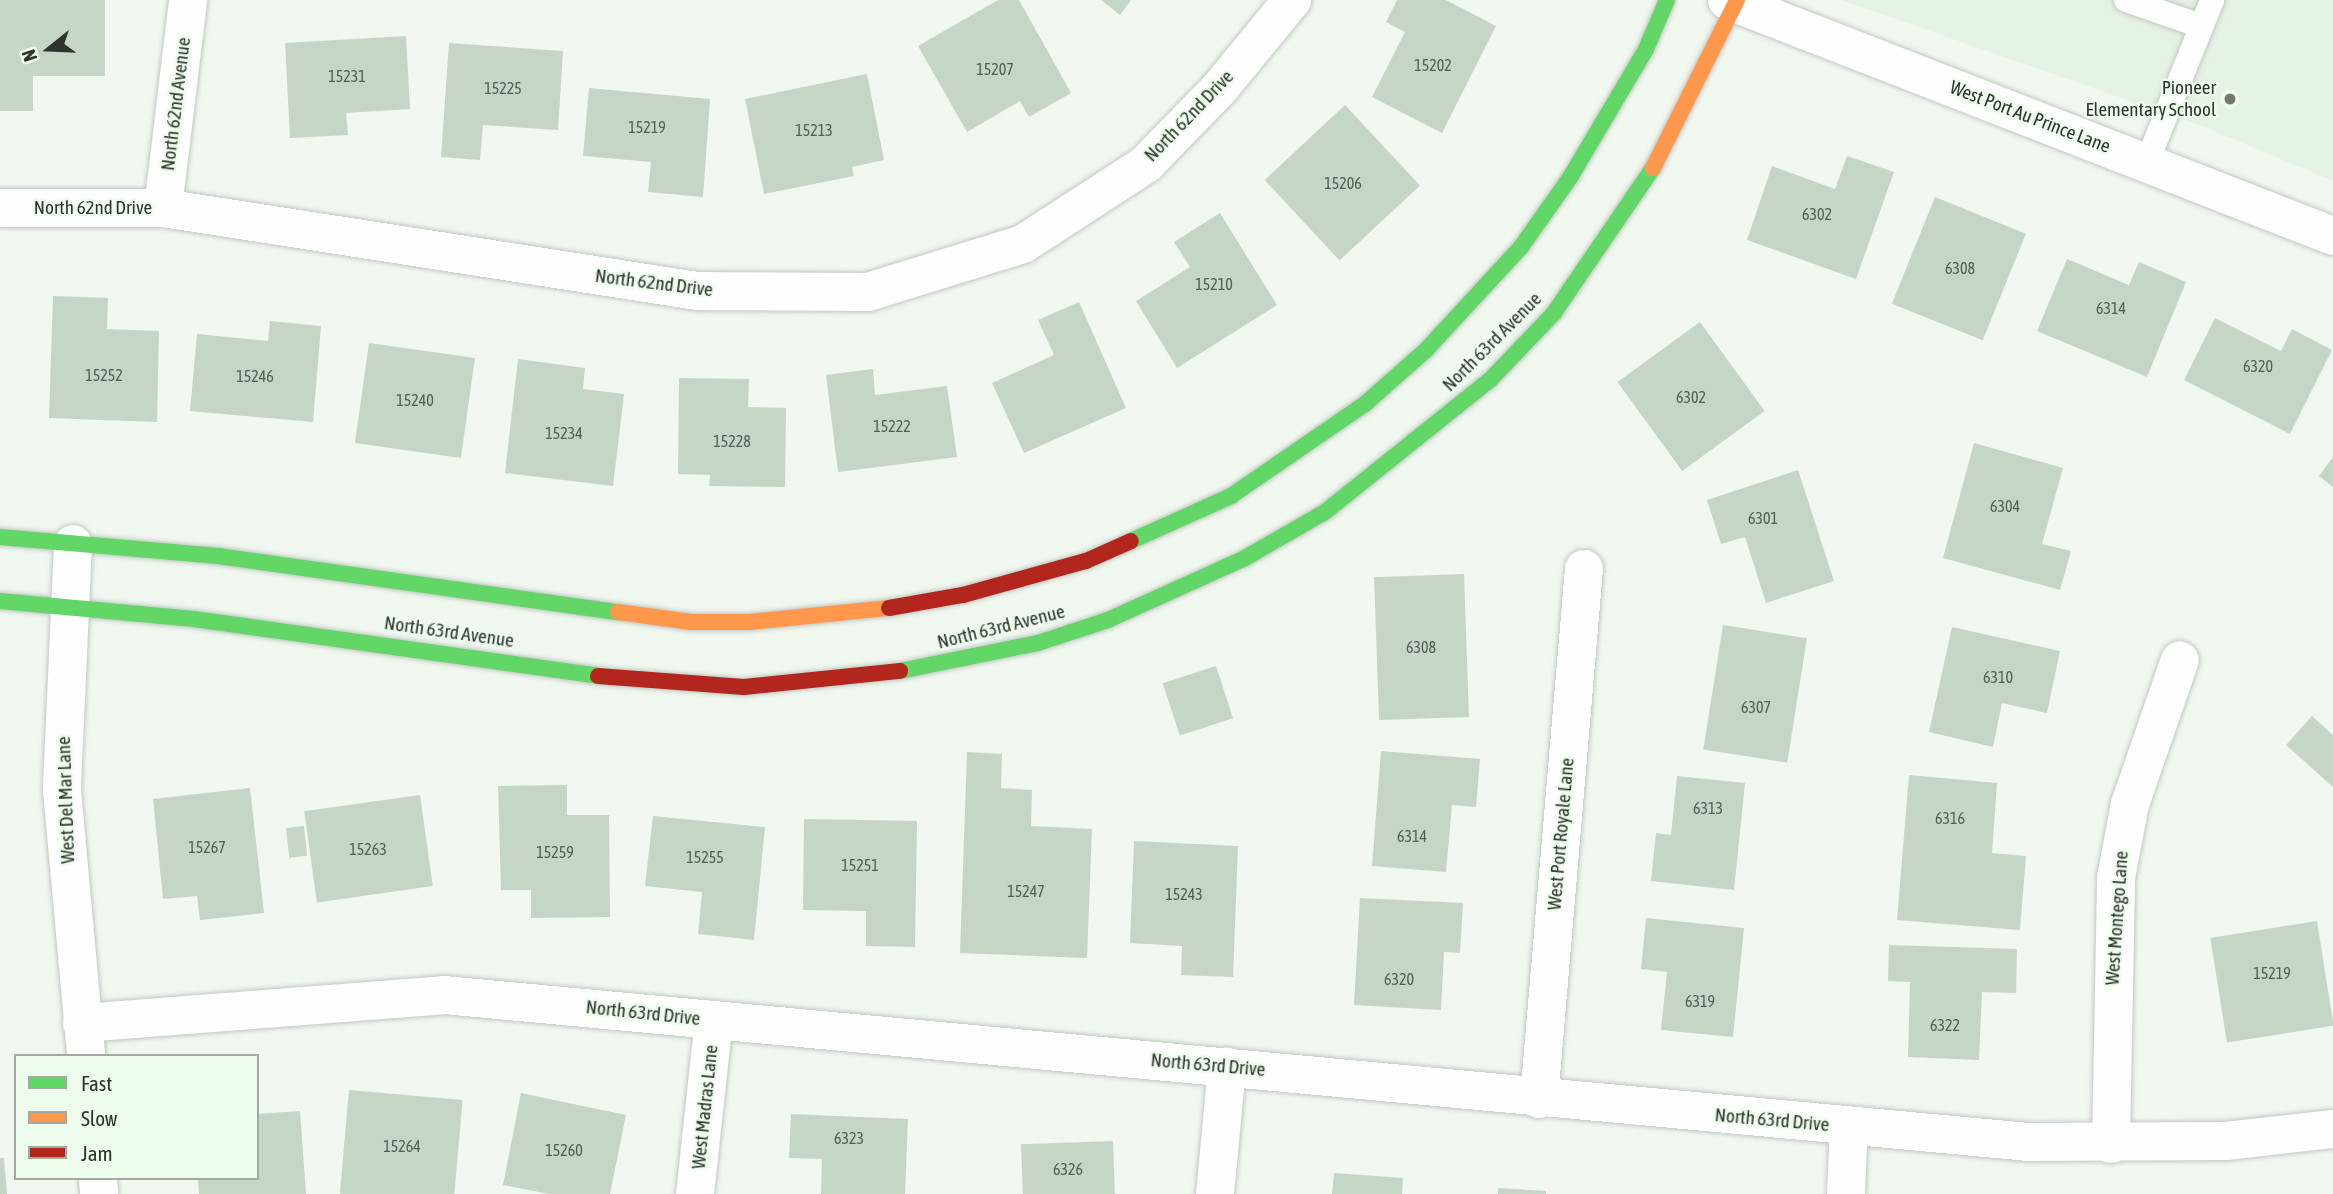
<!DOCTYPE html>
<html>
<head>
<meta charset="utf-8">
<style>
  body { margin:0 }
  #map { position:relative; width:2333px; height:1194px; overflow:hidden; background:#f0f8f0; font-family:"Asap Condensed",sans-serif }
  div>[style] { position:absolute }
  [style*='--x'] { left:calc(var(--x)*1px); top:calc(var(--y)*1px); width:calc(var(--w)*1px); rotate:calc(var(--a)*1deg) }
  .built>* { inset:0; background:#e4f3e3 }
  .building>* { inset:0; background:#c6d6c6; transform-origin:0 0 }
  .roads { filter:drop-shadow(0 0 2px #c2c8c2) drop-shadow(0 0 2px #c2c8c2) }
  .lane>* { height:24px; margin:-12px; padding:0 12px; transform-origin:12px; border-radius:12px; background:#fdfefd }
  .street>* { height:38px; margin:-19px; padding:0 19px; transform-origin:19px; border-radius:19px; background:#fdfefd }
  .fast>* { height:16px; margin:-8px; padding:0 8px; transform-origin:8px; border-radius:8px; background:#63d668 }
  .slow>* { height:16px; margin:-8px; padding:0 8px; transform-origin:8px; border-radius:8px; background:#ff974d }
  .jam>* { height:16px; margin:-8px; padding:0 8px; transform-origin:8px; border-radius:8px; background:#b3261e }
  .dots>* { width:19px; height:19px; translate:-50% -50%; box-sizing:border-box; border:4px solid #edfcec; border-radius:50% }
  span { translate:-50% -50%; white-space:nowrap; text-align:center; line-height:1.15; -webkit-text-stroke:5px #edfcec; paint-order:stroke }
  .number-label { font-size:16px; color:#545c54 }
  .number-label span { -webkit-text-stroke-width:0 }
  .poi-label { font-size:19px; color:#2e342e }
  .right { translate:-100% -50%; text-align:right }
  .street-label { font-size:19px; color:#2e342e }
  .legend { position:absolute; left:14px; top:1054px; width:245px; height:126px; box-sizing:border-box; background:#edfcec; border:2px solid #a1aca0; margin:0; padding:9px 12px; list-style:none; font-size:21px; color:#2e342e }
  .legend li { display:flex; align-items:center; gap:14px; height:35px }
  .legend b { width:35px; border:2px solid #a1aca0 }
  .north { position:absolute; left:14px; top:14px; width:70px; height:70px; -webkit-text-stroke:5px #edfcec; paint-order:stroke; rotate:252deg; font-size:19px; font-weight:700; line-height:28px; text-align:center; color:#2e342e }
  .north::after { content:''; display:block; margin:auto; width:24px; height:32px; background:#2e342e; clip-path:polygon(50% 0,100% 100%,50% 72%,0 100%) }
</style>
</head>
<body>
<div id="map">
  <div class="built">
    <div style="clip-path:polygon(1841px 0,2333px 0,2333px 181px,2205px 127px)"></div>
  </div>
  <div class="building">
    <div style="clip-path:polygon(0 0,105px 0,105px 76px,33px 76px,33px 111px,0 111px)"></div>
    <div style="clip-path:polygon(998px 0,1019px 0,1071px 93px,1029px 117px,1020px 101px,967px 132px,918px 46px)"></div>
    <div style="clip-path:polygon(1101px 0,1131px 0,1120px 15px)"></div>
    <div style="clip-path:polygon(1397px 0,1446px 0,1496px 26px,1442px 133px,1372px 97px,1405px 32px,1386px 22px)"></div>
    <div style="clip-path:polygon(406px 36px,410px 109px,346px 113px,348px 135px,290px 138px,285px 43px)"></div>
    <div style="clip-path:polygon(449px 43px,563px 51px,558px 130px,483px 125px,480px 160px,441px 157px)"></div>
    <div style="clip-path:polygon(867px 74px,884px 160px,852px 167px,854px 176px,764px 194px,745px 99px)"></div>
    <div style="clip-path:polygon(589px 88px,710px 99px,703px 197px,648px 192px,651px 162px,583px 156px)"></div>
    <div style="left:1345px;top:105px;width:110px;height:110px;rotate:47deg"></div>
    <div style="clip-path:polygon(1847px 156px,1894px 172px,1856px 279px,1747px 240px,1772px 166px,1835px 189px)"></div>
    <div style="left:1935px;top:197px;width:98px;height:115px;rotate:22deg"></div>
    <div style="clip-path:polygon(1220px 213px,1277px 305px,1177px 368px,1136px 301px,1190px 267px,1174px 242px)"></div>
    <div style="clip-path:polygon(2067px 259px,2129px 285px,2139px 262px,2186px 282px,2147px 377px,2037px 331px)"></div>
    <div style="clip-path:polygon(53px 296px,108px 298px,107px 329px,159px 331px,157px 422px,49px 418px)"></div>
    <div style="clip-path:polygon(1079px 302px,1126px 408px,1024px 453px,992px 383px,1054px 355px,1038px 320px)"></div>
    <div style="clip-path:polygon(2215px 318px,2281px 351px,2292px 329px,2332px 350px,2290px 434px,2184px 380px)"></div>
    <div style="clip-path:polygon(270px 321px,321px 326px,313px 422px,190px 411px,197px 334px,268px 341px)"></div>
    <div style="left:1700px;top:322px;width:110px;height:102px;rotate:54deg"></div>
    <div style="left:369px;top:343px;width:107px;height:101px;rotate:8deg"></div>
    <div style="clip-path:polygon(518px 359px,585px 368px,583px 389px,624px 394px,613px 486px,505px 473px)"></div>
    <div style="clip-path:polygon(873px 369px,875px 395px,947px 386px,957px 457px,838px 472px,826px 375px)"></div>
    <div style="clip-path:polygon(679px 378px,749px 379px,748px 407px,786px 408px,785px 487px,709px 486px,710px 475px,678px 474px)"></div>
    <div style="clip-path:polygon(1974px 443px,2063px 468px,2042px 544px,2071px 551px,2060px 590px,1943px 558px)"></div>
    <div style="clip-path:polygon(2333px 457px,2333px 487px,2319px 476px)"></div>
    <div style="clip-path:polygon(1798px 470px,1834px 581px,1766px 603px,1745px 537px,1721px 544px,1707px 500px)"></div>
    <div style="left:1464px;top:574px;width:143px;height:90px;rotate:88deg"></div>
    <div style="left:1723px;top:625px;width:85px;height:126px;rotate:9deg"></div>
    <div style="clip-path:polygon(1952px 627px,2060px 651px,2047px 713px,2002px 703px,1993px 747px,1929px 732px)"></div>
    <div style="left:1216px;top:666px;width:55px;height:56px;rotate:72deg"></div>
    <div style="clip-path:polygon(2312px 716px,2333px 735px,2333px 787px,2286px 745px)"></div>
    <div style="clip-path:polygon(1381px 751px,1480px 759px,1476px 807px,1452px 805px,1446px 872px,1372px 866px)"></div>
    <div style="clip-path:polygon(967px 752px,1002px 754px,1001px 788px,1032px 790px,1031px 826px,1092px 829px,1087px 958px,960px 953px)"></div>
    <div style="clip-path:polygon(1909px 775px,1997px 783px,1992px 853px,2026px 856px,2020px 930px,1897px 920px)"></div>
    <div style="clip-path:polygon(1677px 776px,1745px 783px,1734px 890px,1651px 881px,1656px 833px,1671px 835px)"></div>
    <div style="clip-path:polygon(567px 785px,567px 815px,609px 815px,610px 917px,531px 918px,531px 890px,501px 890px,498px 786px)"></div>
    <div style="clip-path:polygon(250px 788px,264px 913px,200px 920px,197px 896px,163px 899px,153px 799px)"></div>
    <div style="left:420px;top:795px;width:92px;height:117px;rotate:82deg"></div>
    <div style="clip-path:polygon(653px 816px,765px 827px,754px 940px,698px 934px,702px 892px,645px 886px)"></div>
    <div style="clip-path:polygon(804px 819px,917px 821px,915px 947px,866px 946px,866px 911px,803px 910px)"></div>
    <div style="left:304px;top:826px;width:30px;height:18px;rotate:84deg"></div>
    <div style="clip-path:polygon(1134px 841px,1238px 846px,1233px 977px,1181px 975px,1182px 946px,1130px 943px)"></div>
    <div style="clip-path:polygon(1360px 898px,1463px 903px,1460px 953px,1444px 952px,1441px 1010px,1354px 1005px)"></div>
    <div style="clip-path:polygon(1646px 918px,1744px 928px,1733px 1037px,1661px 1030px,1667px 972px,1641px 969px)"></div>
    <div style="left:2317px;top:921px;width:106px;height:108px;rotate:81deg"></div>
    <div style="clip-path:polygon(1889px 945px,2017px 949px,2016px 993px,1982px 992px,1979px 1060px,1908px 1057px,1910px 982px,1888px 981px)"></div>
    <div style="left:349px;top:1090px;width:114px;height:104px;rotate:5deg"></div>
    <div style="clip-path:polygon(521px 1093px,626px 1115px,610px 1194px,549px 1194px,503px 1185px)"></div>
    <div style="clip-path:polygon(300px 1111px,306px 1194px,199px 1194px,198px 1178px,257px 1178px,257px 1114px)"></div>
    <div style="clip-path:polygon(791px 1114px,908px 1119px,905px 1194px,821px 1194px,822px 1159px,789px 1158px)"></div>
    <div style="left:1113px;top:1141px;width:53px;height:92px;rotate:88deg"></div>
    <div style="clip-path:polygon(0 1158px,4px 1158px,7px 1194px,0 1194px)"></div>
    <div style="clip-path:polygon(1334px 1173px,1403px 1178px,1402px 1194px,1332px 1194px)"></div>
    <div style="clip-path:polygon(1498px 1188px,1546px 1191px,1546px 1194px,1498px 1194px)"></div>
  </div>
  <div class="roads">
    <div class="lane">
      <div style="--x:2126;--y:0;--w:79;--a:19.1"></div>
      <div style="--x:2147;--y:162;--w:175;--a:-68.1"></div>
    </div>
    <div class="street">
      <div style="--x:1727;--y:0;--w:650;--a:21.28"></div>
      <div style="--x:0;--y:208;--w:163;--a:0"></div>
      <div style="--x:163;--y:208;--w:540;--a:8.83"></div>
      <div style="--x:697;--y:291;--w:171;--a:0.3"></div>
      <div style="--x:868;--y:292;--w:162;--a:-17.2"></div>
      <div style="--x:1023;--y:244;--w:147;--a:-33"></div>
      <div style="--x:1146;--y:164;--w:105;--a:-45.8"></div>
      <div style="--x:1219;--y:89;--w:115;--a:-50.6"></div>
      <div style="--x:163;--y:208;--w:209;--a:-83.1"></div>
      <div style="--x:73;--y:544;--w:246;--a:92.6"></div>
      <div style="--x:62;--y:790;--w:267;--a:84.8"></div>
      <div style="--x:82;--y:1023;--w:363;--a:-4.4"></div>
      <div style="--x:444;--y:995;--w:1593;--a:5.3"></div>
      <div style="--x:2030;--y:1142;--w:196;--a:-0.3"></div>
      <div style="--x:2226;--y:1141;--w:108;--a:-6.4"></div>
      <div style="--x:1539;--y:1099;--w:532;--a:-85.15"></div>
      <div style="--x:2111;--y:1144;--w:266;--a:-88.9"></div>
      <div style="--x:2116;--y:878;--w:75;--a:-79.3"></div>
      <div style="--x:2130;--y:804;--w:152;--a:-70.9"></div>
      <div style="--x:98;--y:1178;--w:16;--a:86"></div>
      <div style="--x:695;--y:1194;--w:175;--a:-83.8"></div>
      <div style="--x:1215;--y:1194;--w:128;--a:-84.6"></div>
      <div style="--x:1846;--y:1194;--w:68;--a:-87.5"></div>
    </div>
    <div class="fast">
      <div style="--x:0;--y:537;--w:219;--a:5"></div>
      <div style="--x:218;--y:556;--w:404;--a:8"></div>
      <div style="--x:1131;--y:541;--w:110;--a:-24.2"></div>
      <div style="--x:1231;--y:496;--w:163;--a:-34.5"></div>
      <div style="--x:1365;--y:404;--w:81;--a:-41.5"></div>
      <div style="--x:1426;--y:350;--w:140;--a:-47.3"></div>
      <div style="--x:1521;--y:247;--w:87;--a:-54.8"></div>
      <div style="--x:1571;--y:176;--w:147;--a:-59.4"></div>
      <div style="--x:1646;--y:49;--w:53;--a:-66.8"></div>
      <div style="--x:0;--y:601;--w:195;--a:5.3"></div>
      <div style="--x:194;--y:619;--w:408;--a:8"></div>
      <div style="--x:900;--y:671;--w:141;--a:-11.5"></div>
      <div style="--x:1038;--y:643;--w:74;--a:-18.2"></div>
      <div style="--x:1108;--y:620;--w:150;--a:-24.3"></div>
      <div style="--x:1245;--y:558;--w:92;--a:-29.9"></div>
      <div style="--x:1325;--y:512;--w:211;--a:-38.7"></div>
      <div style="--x:1490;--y:380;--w:93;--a:-46.3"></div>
      <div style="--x:1554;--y:313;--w:176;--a:-55.7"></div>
    </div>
    <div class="slow">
      <div style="--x:1653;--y:168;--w:188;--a:-63.4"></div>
      <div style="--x:618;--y:612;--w:74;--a:7.8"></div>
      <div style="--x:691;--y:622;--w:59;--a:0"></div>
      <div style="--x:750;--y:622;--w:140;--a:-5.8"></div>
    </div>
    <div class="jam">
      <div style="--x:889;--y:608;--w:75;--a:-10"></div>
      <div style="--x:963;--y:595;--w:128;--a:-15.5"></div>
      <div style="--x:1086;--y:561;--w:49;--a:-24"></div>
      <div style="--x:598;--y:676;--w:146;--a:4.3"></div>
      <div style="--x:744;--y:687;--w:157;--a:-5.9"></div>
    </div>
  </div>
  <div class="dots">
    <div style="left:2230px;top:99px;background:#727972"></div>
  </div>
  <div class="number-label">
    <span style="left:1433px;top:65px">15202</span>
    <span style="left:995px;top:69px">15207</span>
    <span style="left:347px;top:76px">15231</span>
    <span style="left:503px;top:88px">15225</span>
    <span style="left:647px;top:127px">15219</span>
    <span style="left:814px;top:130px">15213</span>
    <span style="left:1343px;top:183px">15206</span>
    <span style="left:1817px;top:214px">6302</span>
    <span style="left:1960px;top:268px">6308</span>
    <span style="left:1214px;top:284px">15210</span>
    <span style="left:2111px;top:308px">6314</span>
    <span style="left:2258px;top:366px">6320</span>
    <span style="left:104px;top:375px">15252</span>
    <span style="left:255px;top:376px">15246</span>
    <span style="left:1691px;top:397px">6302</span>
    <span style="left:415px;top:400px">15240</span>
    <span style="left:892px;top:426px">15222</span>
    <span style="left:564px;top:433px">15234</span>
    <span style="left:732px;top:441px">15228</span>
    <span style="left:2005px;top:506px">6304</span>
    <span style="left:1763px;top:518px">6301</span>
    <span style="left:1421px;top:647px">6308</span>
    <span style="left:1998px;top:677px">6310</span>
    <span style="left:1756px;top:707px">6307</span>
    <span style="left:1708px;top:808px">6313</span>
    <span style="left:1950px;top:818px">6316</span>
    <span style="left:1412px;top:836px">6314</span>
    <span style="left:207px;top:847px">15267</span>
    <span style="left:368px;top:849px">15263</span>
    <span style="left:555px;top:852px">15259</span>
    <span style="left:705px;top:857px">15255</span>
    <span style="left:860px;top:865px">15251</span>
    <span style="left:1026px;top:891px">15247</span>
    <span style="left:1184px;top:894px">15243</span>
    <span style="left:2272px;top:973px">15219</span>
    <span style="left:1399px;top:979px">6320</span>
    <span style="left:1700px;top:1001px">6319</span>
    <span style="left:1945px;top:1025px">6322</span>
    <span style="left:849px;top:1138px">6323</span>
    <span style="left:402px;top:1146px">15264</span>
    <span style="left:564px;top:1150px">15260</span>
    <span style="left:1068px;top:1169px">6326</span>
  </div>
  <div class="poi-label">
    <span class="right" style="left:2216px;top:99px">Pioneer<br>Elementary School</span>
  </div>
  <div class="street-label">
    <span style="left:176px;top:104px;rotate:-83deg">North 62nd Avenue</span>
    <span style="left:1189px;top:116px;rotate:-46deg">North 62nd Drive</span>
    <span style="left:2030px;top:117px;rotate:21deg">West Port Au Prince Lane</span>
    <span style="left:93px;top:208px">North 62nd Drive</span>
    <span style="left:654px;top:283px;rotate:7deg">North 62nd Drive</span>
    <span style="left:1492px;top:342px;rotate:-45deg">North 63rd Avenue</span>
    <span style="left:1001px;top:627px;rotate:-14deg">North 63rd Avenue</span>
    <span style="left:449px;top:632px;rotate:8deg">North 63rd Avenue</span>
    <span style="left:66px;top:800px;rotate:-92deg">West Del Mar Lane</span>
    <span style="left:1561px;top:834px;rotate:-85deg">West Port Royale Lane</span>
    <span style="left:2117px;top:918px;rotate:-86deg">West Montego Lane</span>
    <span style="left:643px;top:1013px;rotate:6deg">North 63rd Drive</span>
    <span style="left:1208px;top:1065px;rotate:5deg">North 63rd Drive</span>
    <span style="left:705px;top:1107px;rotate:-84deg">West Madras Lane</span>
    <span style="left:1772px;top:1120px;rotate:5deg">North 63rd Drive</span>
  </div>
  <ul class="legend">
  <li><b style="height:9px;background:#63d668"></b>Fast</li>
  <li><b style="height:9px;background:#ff974d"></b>Slow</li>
  <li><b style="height:9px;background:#b3261e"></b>Jam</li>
  </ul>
  <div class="north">N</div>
</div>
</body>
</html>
